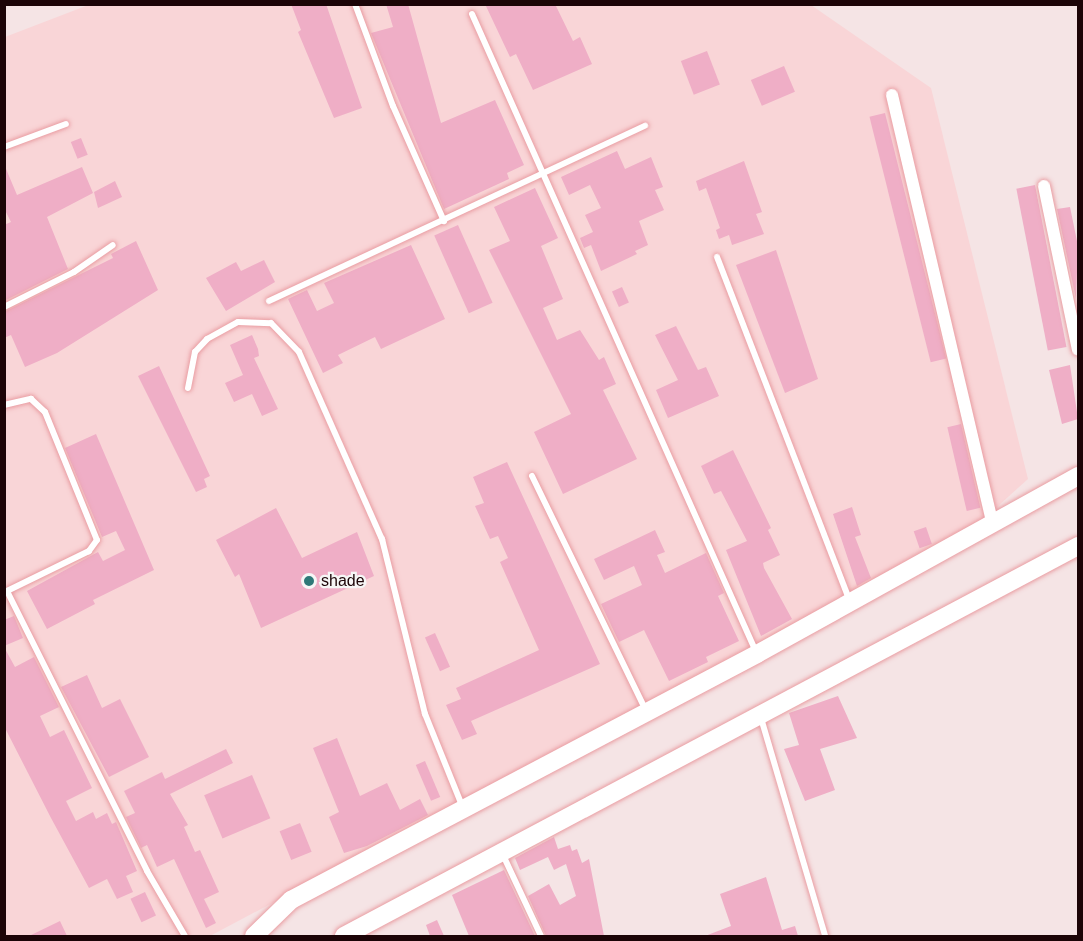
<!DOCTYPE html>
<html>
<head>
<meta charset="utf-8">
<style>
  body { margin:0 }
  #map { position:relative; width:1083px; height:941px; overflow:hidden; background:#f5e4e5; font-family:Arial,sans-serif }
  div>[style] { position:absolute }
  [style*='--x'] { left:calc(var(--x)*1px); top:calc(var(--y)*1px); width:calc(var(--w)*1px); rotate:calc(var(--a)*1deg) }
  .built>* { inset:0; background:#f9d5d7 }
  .building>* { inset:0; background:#efaec6; transform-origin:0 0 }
  .roads { filter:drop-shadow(0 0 2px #e99da2) drop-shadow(0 0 2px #e99da2) }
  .service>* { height:6px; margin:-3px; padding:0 3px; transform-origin:3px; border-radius:3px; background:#fff }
  .minor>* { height:12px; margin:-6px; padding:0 6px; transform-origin:6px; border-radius:6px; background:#fff }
  .primary>* { height:18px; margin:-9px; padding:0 9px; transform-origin:9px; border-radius:9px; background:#fff }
  .dots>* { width:16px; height:16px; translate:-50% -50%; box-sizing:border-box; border:3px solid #f6f6f6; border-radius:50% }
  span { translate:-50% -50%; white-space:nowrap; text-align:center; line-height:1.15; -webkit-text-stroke:4.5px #f6f6f6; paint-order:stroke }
  .poi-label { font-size:16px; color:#1c0407 }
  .left { translate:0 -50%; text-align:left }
  .frame { position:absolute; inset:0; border:6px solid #1c0407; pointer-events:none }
</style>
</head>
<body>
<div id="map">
  <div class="built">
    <div style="clip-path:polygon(91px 4px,811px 5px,931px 88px,1028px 479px,967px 534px,210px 936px,5px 936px,5px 37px)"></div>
  </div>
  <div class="building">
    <div style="clip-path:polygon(291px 4px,326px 4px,362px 108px,334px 118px,298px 32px,301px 30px)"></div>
    <div style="clip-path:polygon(386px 4px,408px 4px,441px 123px,495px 100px,524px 165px,507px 173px,509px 179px,444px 209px,371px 33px,393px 27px)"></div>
    <div style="clip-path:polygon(485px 4px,555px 4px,573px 41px,580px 37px,592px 64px,533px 90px,516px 54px,510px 57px)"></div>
    <div style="left:707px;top:51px;width:36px;height:28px;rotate:69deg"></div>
    <div style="left:784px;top:66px;width:28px;height:36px;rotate:67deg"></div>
    <div style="left:885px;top:113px;width:253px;height:16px;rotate:76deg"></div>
    <div style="left:81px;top:138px;width:18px;height:11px;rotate:68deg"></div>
    <div style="clip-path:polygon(617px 151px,625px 169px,651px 157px,663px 187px,655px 190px,664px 210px,639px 221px,648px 245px,635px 251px,637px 254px,601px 271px,591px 245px,584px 248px,580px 238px,593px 232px,585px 215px,601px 208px,590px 185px,569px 195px,561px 177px)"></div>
    <div style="clip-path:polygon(744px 161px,762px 212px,756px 214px,764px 234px,732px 245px,729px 235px,719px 239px,716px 230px,720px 228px,706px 188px,699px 191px,696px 181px)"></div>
    <div style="clip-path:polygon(4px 164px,17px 195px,82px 167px,93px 193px,47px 217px,68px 269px,4px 301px,4px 225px,11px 222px,4px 208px)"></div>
    <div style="clip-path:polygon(115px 181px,122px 197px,98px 208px,94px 192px)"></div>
    <div style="left:1035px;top:185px;width:165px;height:19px;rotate:79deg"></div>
    <div style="clip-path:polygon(535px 188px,558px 238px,541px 246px,563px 299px,543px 308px,557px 340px,580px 330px,599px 360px,604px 357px,616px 384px,603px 390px,637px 459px,563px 494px,534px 432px,571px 414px,489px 250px,510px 241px,494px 207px)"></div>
    <div style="clip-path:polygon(1070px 207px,1078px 246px,1076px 299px,1057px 209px)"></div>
    <div style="left:458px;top:225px;width:85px;height:26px;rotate:66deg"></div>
    <div style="clip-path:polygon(136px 241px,158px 290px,57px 353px,25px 367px,11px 335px,4px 338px,4px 312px,113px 258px,111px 254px)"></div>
    <div style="clip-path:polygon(411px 245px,445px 319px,381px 349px,375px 337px,338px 355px,343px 363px,323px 373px,288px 299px,307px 290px,317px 311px,334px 303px,324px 283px)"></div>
    <div style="clip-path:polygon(776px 250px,818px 379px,785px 393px,736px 265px)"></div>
    <div style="clip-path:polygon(264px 260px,275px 282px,226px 311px,206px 278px,236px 262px,241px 271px)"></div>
    <div style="left:622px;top:287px;width:17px;height:11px;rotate:66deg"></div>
    <div style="clip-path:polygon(676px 326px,698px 370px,706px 367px,719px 396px,668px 418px,656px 390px,678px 380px,655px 335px)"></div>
    <div style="clip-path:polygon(252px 335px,258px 349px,259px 356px,254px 358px,278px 409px,262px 416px,252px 394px,234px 402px,225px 383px,243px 375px,230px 345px)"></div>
    <div style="clip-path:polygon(1070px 365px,1078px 419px,1062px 424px,1049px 370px)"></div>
    <div style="clip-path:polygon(159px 366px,210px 476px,204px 479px,207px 487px,196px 492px,138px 376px)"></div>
    <div style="left:961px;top:424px;width:86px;height:14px;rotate:77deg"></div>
    <div style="clip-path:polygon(96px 434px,154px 570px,93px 600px,95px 604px,47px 629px,27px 591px,98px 552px,103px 561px,125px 550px,116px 531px,102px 537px,65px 448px)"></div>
    <div style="clip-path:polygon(733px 450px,771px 528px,768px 530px,780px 555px,763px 563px,764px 568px,792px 619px,761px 636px,726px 550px,747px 541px,721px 491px,714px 494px,701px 466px)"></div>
    <div style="clip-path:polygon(507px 462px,600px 664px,471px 721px,477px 734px,462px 740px,446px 705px,461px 699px,456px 688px,539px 650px,500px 562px,508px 558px,498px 536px,490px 539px,475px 506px,484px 503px,473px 477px)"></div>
    <div style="clip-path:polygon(852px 507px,861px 535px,855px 537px,871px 578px,857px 586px,833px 514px)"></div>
    <div style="clip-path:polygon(276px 508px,302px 558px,357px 532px,374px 576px,261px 628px,239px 574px,235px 577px,216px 540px)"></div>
    <div style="left:926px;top:527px;width:18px;height:13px;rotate:71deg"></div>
    <div style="clip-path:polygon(655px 530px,665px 552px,657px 555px,665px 573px,706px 553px,724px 593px,718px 596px,739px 641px,706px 657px,708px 662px,669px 681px,644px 630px,619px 642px,601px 604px,642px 585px,634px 566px,604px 580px,594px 559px)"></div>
    <div style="clip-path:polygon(14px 616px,23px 638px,4px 646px,4px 620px)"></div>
    <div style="left:435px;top:633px;width:37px;height:11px;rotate:66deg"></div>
    <div style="clip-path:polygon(4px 647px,15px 667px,34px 657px,59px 707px,40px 716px,50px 737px,64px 730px,92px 788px,66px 801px,76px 821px,93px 812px,96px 819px,107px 813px,112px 824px,116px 822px,137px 871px,126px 876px,133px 892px,117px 899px,107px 879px,89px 888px,51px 818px,4px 726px)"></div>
    <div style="clip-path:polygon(87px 675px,102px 708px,120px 699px,149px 757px,109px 777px,61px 687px)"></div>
    <div style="clip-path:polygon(838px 696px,857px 738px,820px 749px,835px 790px,805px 801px,784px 749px,799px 745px,789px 713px)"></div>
    <div style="clip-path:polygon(337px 738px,360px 796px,387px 783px,400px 810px,420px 799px,428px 815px,367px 846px,344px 853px,329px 817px,339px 812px,313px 748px)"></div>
    <div style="clip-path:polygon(226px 749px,233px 763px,170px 794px,188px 825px,184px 827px,195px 852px,200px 850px,219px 892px,204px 899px,216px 923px,206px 928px,174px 859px,157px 867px,147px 845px,141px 848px,126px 817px,135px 813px,124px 791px,162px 772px,165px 779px)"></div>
    <div style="left:425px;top:761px;width:39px;height:10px;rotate:67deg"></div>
    <div style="left:252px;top:775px;width:47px;height:52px;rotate:67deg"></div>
    <div style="left:300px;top:823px;width:31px;height:22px;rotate:68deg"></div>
    <div style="clip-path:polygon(554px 837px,558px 849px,570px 845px,572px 851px,577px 849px,582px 863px,589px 859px,604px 936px,546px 936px,528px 896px,549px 884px,560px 905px,576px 896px,566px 864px,554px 870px,548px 857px,520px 870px,515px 858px)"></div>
    <div style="clip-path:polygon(504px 870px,535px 936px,469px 936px,452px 895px)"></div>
    <div style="clip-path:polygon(766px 877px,782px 930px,795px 926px,798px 936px,705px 936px,731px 926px,720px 894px)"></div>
    <div style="left:145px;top:892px;width:26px;height:16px;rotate:65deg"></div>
    <div style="clip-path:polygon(437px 920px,444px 936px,430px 936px,426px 925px)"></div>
    <div style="clip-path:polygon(60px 921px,67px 936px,29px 936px)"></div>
  </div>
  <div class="roads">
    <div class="service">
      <div style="--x:355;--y:4;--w:109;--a:69.6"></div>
      <div style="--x:393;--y:106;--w:126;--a:66.1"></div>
      <div style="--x:472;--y:14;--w:698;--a:66"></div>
      <div style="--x:4;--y:147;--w:66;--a:-20.4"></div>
      <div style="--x:717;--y:257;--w:367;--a:68.9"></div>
      <div style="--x:269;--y:301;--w:415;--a:-25"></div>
      <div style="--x:4;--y:307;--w:78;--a:-26.6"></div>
      <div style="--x:74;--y:272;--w:47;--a:-34.7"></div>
      <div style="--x:188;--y:388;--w:37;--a:-79"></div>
      <div style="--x:195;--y:352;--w:18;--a:-47"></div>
      <div style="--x:207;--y:339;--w:35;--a:-29"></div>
      <div style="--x:238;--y:322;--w:33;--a:2"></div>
      <div style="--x:271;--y:323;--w:40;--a:46"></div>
      <div style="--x:299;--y:352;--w:205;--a:66.1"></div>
      <div style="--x:382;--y:539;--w:180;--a:76.2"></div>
      <div style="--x:425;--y:714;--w:101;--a:68"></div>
      <div style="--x:4;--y:405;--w:28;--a:-13"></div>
      <div style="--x:31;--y:399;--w:19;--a:43"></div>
      <div style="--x:45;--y:412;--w:138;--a:67.9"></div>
      <div style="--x:97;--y:540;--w:14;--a:126"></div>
      <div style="--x:89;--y:551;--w:93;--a:154"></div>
      <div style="--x:532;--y:476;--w:261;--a:64.1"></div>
      <div style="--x:7;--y:591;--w:313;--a:63.4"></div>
      <div style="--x:147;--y:871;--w:75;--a:59.7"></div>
      <div style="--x:761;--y:718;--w:227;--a:73.6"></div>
      <div style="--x:503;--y:855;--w:89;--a:64.9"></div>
    </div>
    <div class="minor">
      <div style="--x:892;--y:95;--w:441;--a:76.8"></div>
      <div style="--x:1044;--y:186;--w:167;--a:78.3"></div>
    </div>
    <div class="primary">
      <div style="--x:254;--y:936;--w:52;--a:-44.2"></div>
      <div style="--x:291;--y:900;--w:527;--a:-27.83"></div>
      <div style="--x:757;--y:654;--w:367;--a:-29"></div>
      <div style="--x:344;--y:936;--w:831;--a:-27.98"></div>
    </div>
  </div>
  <div class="dots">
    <div style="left:309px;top:581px;background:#2f7878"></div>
  </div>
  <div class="poi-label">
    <span class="left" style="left:321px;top:581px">shade</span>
  </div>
  <div class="frame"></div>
</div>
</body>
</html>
